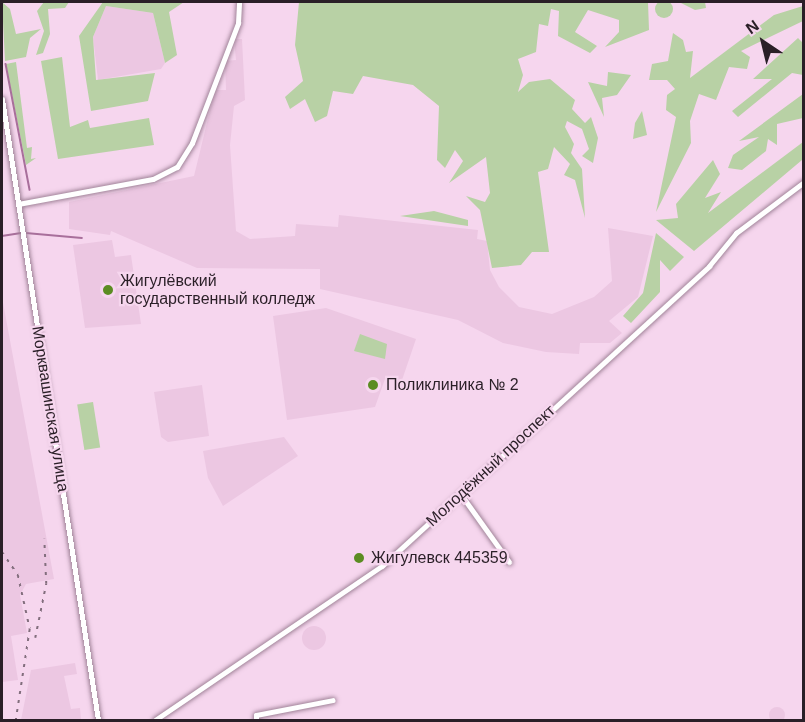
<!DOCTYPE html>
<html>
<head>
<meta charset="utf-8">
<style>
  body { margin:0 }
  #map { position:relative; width:805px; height:722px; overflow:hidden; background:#f6d6ee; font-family:Arial,sans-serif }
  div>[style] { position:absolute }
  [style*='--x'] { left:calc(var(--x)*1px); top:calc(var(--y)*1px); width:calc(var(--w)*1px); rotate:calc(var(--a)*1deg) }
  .built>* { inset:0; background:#ecc7e2 }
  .round { border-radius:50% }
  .green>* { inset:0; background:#b8d1a5; transform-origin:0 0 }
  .stream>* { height:1.5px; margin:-0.75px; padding:0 0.75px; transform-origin:0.75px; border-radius:0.75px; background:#a86f9b }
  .roads { filter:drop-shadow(0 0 2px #a18499) drop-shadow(0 0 2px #a18499) }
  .minor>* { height:5px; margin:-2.5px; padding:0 2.5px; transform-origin:2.5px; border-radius:2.5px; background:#fff }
  .rail>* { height:1.5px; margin-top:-0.75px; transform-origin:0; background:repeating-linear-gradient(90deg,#826e7d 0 3px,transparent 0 9px) }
  .dots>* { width:16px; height:16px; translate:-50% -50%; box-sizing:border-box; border:3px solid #f6d6ee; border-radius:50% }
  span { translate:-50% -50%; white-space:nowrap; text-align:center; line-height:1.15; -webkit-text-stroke:4.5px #f6d6ee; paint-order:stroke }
  .poi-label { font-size:16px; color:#2a1f27 }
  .left { translate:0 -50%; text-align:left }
  .street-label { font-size:16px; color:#2a1f27 }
  .frame { position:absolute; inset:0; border:3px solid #2a1f27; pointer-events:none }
  .north { position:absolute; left:733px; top:12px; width:60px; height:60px; -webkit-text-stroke:4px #f6d6ee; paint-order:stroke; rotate:325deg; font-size:16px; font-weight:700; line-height:24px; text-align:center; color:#2a1f27 }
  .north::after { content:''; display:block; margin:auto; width:21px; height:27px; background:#2a1f27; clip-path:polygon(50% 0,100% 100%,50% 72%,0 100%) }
</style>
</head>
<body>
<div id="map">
  <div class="built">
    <div style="clip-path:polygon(106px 6px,153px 13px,165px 63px,161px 69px,98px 80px,93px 37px)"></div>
    <div style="clip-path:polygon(234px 39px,242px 39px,245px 100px,234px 106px,230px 145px,236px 231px,250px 239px,295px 236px,296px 224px,338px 227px,339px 215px,478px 230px,477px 239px,487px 241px,490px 270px,499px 287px,519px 307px,552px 314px,594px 297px,612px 281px,608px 228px,653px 236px,638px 297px,609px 321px,622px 333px,610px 343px,580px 343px,579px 354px,546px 352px,503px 343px,458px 320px,320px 289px,320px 269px,197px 268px,111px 231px,110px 235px,69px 229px,69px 202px,194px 176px,215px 90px,226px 90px,225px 61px,236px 60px)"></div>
    <div style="clip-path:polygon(112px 240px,115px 257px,131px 255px,141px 324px,85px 328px,73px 245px)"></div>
    <div style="clip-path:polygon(2px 297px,54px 579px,26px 584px,20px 595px,27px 633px,11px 636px,18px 680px,2px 682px)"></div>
    <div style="clip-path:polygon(326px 308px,416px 339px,401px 383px,385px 379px,375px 407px,287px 420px,273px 316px)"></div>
    <div style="clip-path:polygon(202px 385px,209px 436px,168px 442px,161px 437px,154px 392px)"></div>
    <div style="clip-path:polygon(284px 437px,298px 456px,223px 506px,208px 478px,203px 451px)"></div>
    <div class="round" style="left:302px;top:626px;width:24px;height:24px"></div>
    <div style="clip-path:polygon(75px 663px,77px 674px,64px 676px,71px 709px,80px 708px,81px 720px,21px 720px,31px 670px)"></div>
    <div class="round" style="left:769px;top:707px;width:16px;height:16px"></div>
  </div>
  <div class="green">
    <div class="round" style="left:655px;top:0;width:18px;height:18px"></div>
    <div style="clip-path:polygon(2px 2px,10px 9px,16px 34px,41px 29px,30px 38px,26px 57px,5px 61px)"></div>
    <div style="clip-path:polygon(44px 2px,69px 2px,65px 8px,48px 9px,50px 34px,43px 53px,36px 55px,44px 31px,37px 11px)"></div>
    <div style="clip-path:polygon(103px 2px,184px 2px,169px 12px,177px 55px,165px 63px,153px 13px,106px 6px,93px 37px,96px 80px,155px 73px,148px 101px,91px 111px,79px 36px)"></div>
    <div style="clip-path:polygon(299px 2px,648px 2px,649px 30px,605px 47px,619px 32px,619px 20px,588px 10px,575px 32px,597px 46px,590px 53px,558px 36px,559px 11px,551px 9px,548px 26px,539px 24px,536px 52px,518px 59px,523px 75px,518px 92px,529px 82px,550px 79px,575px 100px,572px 109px,585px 123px,591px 117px,598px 138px,593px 163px,582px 156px,589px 149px,582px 129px,567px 121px,565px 127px,574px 144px,571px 153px,582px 169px,585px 218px,575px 180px,564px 175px,570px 164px,554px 147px,548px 169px,538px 172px,549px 252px,532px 252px,521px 265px,492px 268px,480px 210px,466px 196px,485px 202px,490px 193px,486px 157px,449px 183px,463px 161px,455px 150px,445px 168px,437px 160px,439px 106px,413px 85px,363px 76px,353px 94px,333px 91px,327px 116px,315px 122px,305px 99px,290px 109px,285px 97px,303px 81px,295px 45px)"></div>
    <div style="clip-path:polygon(679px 2px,705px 2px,706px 8px,695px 10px)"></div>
    <div style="clip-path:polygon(803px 6px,803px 21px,741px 51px,750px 57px,747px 69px,729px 67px,716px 100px,699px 94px,690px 121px,691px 143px,656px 212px,676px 117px,666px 110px,667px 95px,675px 89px,667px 80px,649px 80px,652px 64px,668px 61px,673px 33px,683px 40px,686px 52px,693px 51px,690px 78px,774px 15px)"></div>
    <div style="clip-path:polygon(798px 38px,803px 43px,803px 75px,792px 73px,738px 117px,732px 111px,772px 79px,753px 79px)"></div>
    <div style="clip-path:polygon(62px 57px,70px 127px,88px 120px,90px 128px,149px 118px,154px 145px,58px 159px,41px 61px)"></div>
    <div style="clip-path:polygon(16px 62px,27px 148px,32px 147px,31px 159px,36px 158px,26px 165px,6px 64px)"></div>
    <div style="clip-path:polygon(608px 72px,631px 75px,617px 95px,602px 98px,604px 117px,588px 82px,607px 86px)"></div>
    <div style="clip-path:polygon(803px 94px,803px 118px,777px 124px,777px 145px,768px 139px,766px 151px,742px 170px,728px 168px,733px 155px,759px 137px,739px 141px)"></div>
    <div style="clip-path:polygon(642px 111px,647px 135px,633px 139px,635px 123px)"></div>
    <div style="clip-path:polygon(803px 142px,802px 160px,694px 251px,656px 220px,678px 218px,676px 204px,713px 160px,720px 174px,705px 198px,721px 192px,708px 213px)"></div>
    <div style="clip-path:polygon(434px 211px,468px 220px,468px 226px,400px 216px)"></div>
    <div style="clip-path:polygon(656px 233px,684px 257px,670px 271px,660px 260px,660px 292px,631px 323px,623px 316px,643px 293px)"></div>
    <div style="clip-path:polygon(360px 334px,387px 344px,385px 359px,354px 351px)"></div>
    <div style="left:93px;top:402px;width:46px;height:16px;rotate:81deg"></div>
  </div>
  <div class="stream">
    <div style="--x:6;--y:64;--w:128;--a:79.2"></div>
    <div style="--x:26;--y:233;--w:56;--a:5.1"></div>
    <div style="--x:2;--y:236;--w:19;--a:-9"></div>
  </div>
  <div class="roads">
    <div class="minor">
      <div style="--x:2;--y:99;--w:628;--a:81.21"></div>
      <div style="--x:18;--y:204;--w:137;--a:-10.5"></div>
      <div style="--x:153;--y:179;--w:27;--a:-27"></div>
      <div style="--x:177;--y:167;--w:28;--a:-58"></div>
      <div style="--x:192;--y:143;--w:129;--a:-69"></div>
      <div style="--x:238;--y:23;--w:21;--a:-87"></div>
      <div style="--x:462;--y:496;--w:81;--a:54.5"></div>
      <div style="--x:155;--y:720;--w:274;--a:-34.2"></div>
      <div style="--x:382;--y:566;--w:444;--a:-42.5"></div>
      <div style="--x:709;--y:266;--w:43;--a:-50.7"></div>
      <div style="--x:736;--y:233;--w:85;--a:-36.9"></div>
      <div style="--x:256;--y:720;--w:5;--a:-90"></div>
      <div style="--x:256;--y:715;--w:78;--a:-11"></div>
    </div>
  </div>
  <div class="rail">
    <div style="--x:2;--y:552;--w:28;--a:55"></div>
    <div style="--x:18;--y:575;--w:55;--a:77.5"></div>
    <div style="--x:30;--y:629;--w:92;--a:98.7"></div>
    <div style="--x:35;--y:638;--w:55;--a:-78.5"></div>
    <div style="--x:46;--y:584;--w:45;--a:-92.5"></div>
  </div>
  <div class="dots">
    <div style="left:108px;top:290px;background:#5b8c22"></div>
    <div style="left:373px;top:385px;background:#5b8c22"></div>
    <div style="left:359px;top:558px;background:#5b8c22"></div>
  </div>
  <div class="poi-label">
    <span class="left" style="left:120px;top:290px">Жигулёвский<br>государственный колледж</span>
    <span class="left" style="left:386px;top:385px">Поликлиника № 2</span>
    <span class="left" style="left:371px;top:558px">Жигулевск 445359</span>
  </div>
  <div class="street-label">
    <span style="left:50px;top:409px;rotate:81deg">Морквашинская улица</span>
    <span style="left:491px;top:466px;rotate:-43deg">Молодёжный проспект</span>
  </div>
  <div class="frame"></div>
  <div class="north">N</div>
</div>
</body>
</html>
